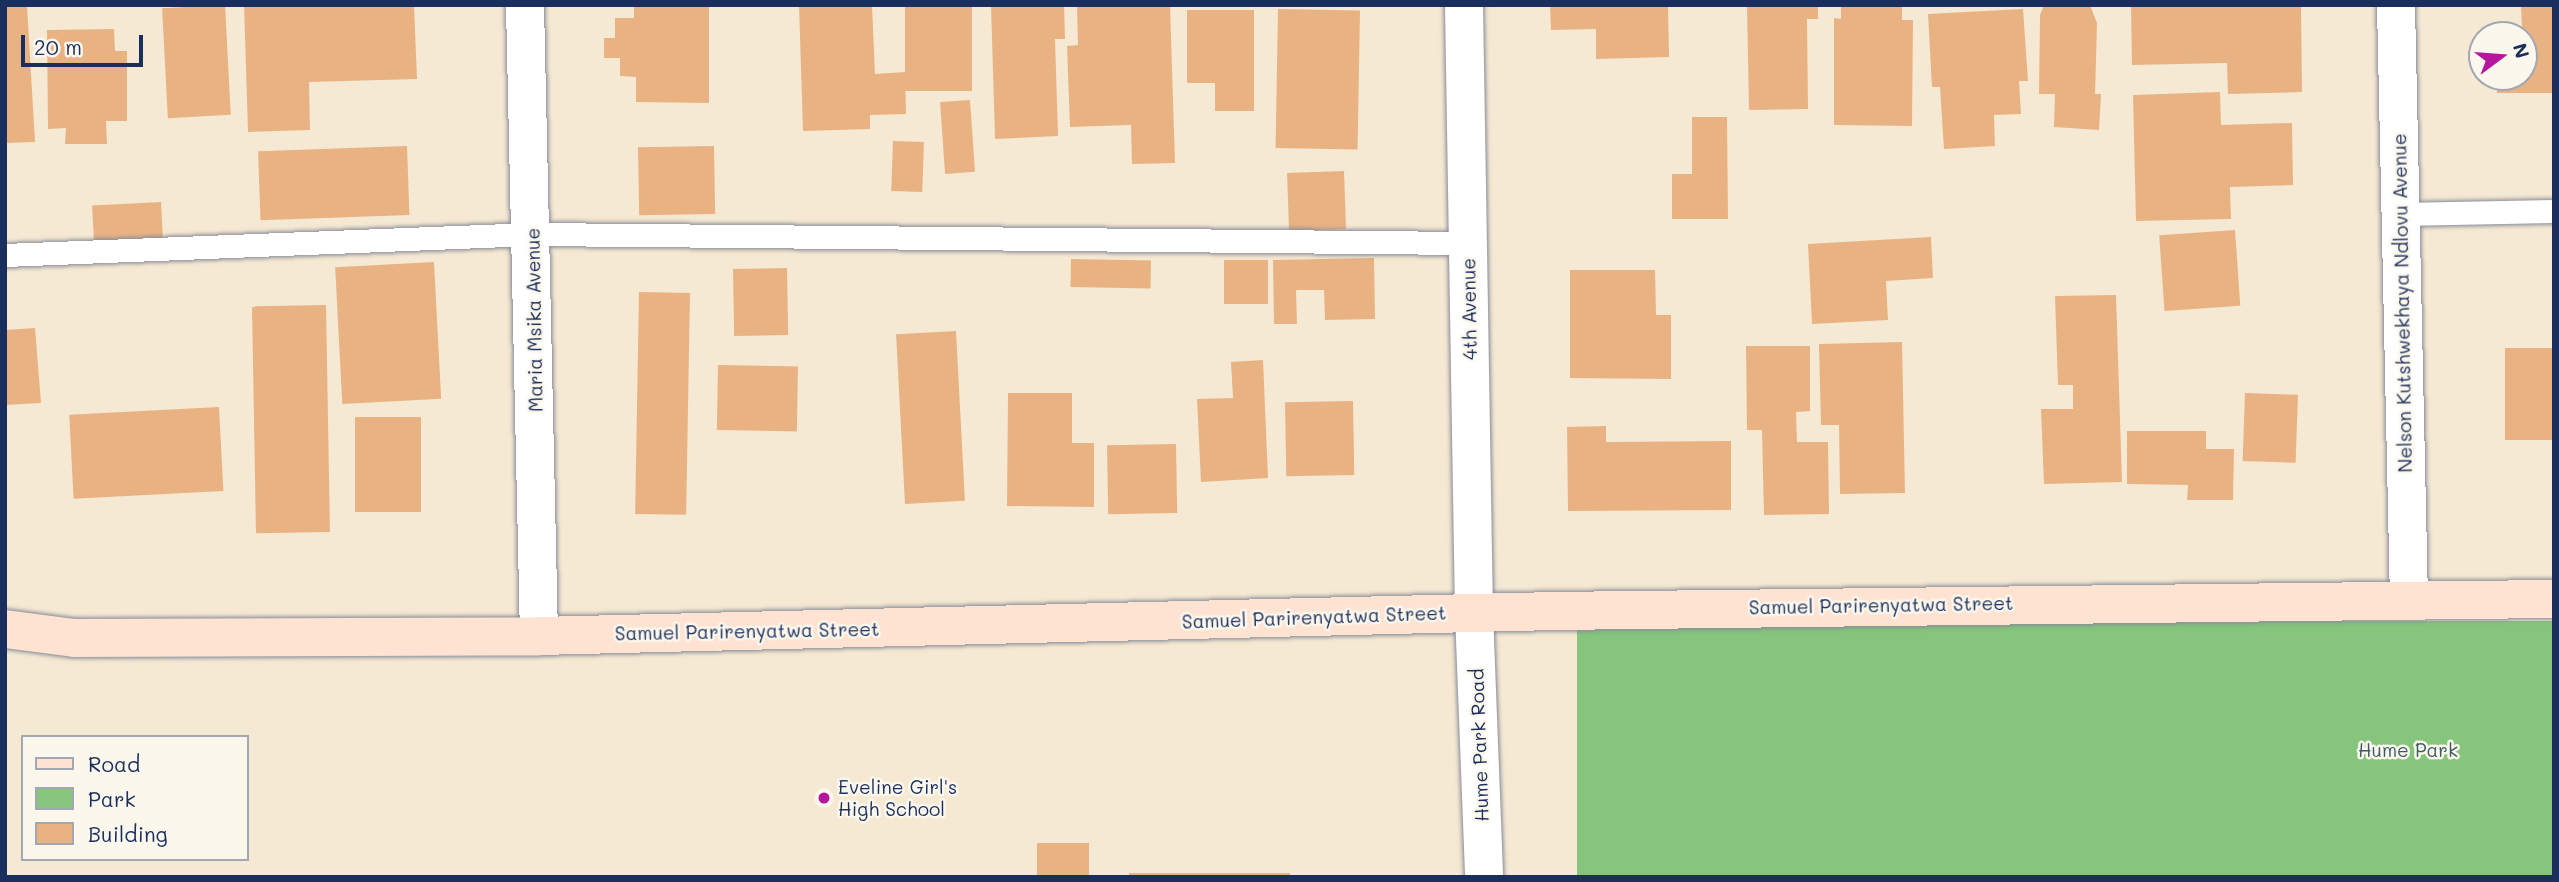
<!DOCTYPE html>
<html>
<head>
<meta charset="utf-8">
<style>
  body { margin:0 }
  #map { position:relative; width:2559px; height:882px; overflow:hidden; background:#f6e9d3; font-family:Mali,sans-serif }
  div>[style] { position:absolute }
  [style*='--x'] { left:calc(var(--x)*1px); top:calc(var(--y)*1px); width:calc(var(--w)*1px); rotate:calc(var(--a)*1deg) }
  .green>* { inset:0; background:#85c57c; transform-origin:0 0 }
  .building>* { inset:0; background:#e9b283; transform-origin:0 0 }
  .roads { filter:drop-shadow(0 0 2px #888c98) drop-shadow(0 0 2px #888c98) }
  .lane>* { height:23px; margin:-11.5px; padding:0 11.5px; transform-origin:11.5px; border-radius:11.5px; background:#fff }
  .street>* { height:38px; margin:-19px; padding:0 19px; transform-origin:19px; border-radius:19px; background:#fff }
  .secondary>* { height:38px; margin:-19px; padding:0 19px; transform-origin:19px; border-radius:19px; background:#fee3d2 }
  .dots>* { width:19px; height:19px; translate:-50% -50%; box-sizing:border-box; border:4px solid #fbf7ec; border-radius:50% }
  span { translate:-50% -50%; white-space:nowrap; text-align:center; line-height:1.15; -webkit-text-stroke:5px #fbf7ec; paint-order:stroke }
  .street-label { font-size:19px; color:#1b2f5e }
  .park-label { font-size:19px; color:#3b5c67 }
  .poi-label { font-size:19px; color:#1b2f5e }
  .left { translate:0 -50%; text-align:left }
  .frame { position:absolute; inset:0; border:7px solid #1b2f5e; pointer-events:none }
  .legend { position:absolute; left:21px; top:735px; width:228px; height:126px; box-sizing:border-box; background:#fbf7ec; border:2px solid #a1a7b3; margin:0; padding:9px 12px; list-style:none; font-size:21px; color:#1b2f5e }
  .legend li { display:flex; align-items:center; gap:14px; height:35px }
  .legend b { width:35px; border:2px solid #a1a7b3 }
  .north { position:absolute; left:2468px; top:21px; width:70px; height:70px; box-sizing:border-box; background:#fbf7ec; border:2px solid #a1a7b3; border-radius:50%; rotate:74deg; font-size:19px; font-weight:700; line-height:28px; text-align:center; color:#1b2f5e }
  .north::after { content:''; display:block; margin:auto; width:24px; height:32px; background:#b5179e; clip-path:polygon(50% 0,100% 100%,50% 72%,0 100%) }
  .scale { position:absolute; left:21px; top:35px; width:122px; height:32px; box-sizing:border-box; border:4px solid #1b2f5e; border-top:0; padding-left:9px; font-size:21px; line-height:24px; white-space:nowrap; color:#1b2f5e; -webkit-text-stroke:5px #fbf7ec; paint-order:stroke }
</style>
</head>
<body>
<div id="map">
  <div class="green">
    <div style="left:2554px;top:621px;width:256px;height:977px;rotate:90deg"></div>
  </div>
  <div class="building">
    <div style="left:225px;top:5px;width:110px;height:63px;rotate:87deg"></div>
    <div style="clip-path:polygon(244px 5px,414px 5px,417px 79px,309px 82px,310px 130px,248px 132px)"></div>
    <div style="clip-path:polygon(634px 5px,709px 5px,709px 103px,636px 102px,636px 77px,620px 76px,620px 58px,604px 58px,604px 38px,615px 38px,615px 18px,634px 18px)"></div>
    <div style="clip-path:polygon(799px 5px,872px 5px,875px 74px,905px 72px,906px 114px,870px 115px,870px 129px,803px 131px)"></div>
    <div style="left:905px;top:5px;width:67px;height:86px"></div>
    <div style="clip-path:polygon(991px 5px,1064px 5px,1065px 39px,1055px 39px,1058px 136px,995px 139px)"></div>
    <div style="clip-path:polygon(1077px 5px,1170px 5px,1175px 163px,1132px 164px,1131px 125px,1070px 127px,1067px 46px,1078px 45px)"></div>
    <div style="clip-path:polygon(1550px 5px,1668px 5px,1669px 57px,1596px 59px,1596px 29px,1551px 30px)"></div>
    <div style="clip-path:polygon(1747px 5px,1818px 5px,1818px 19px,1807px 19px,1808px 109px,1749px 110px)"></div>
    <div style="clip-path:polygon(1841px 5px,1902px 5px,1902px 20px,1913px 20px,1912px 126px,1834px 125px,1834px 18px,1841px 19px)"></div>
    <div style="clip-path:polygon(2044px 5px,2090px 5px,2097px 23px,2095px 94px,2101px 94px,2099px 130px,2054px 127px,2055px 94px,2039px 94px,2040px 15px)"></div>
    <div style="clip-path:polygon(2131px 5px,2301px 5px,2302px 92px,2228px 94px,2227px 63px,2132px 65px)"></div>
    <div style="clip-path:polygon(2521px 5px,2554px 5px,2554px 93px,2497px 93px,2497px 77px,2524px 77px)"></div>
    <div style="clip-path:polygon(27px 6px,35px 142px,5px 143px,5px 7px)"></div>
    <div style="left:1278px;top:9px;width:82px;height:139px;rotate:1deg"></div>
    <div style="clip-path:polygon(2023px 9px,2028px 81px,2019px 81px,2021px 114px,1994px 115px,1995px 146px,1944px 149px,1940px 87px,1932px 87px,1928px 14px)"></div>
    <div style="clip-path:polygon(1187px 10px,1254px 10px,1254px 111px,1215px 111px,1215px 83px,1187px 83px)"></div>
    <div style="clip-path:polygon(114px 29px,115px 51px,127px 51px,127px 121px,106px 121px,107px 144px,65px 144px,66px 128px,48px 129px,47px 30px)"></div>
    <div style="clip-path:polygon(2220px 92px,2221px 125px,2292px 123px,2293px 185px,2230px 187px,2231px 219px,2136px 221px,2133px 95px)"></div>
    <div style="left:970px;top:100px;width:72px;height:30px;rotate:86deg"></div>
    <div style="clip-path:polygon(1692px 117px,1727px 117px,1728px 219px,1672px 219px,1672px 174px,1692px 174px)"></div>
    <div style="left:893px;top:141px;width:31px;height:50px;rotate:2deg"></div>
    <div style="left:407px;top:146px;width:69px;height:149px;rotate:88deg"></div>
    <div style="left:714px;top:146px;width:68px;height:76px;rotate:89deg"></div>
    <div style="left:1344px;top:171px;width:58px;height:57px;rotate:88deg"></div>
    <div style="left:161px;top:202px;width:40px;height:69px;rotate:87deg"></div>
    <div style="left:2235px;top:230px;width:76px;height:76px;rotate:86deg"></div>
    <div style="clip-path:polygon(1931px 237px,1933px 278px,1886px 281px,1888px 320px,1812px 324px,1808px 244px)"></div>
    <div style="clip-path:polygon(1374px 258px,1375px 319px,1325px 320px,1324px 290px,1296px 290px,1297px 324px,1274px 324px,1273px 260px)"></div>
    <div style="left:1071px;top:259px;width:80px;height:28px;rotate:1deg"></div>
    <div style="left:1224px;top:260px;width:44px;height:44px"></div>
    <div style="left:434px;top:262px;width:137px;height:99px;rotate:87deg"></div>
    <div style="left:787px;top:268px;width:67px;height:54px;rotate:89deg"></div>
    <div style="clip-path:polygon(1570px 270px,1655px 270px,1656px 315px,1671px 315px,1671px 379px,1570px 378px)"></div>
    <div style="left:639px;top:292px;width:51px;height:222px;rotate:1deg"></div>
    <div style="clip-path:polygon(2116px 295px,2122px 482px,2044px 484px,2041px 409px,2073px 409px,2073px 385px,2058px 385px,2055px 296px)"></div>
    <div style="left:326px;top:305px;width:227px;height:74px;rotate:89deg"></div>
    <div style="clip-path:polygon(35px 328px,41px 403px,5px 405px,5px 330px)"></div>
    <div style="left:956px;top:331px;width:170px;height:60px;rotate:87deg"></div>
    <div style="clip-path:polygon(1902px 342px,1905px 493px,1840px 494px,1839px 425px,1821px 425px,1819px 344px)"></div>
    <div style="clip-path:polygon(1746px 346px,1810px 346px,1810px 411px,1796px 412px,1797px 442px,1828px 442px,1829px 514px,1764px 515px,1762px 430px,1747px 430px)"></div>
    <div style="left:2505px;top:348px;width:49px;height:92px"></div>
    <div style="clip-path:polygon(1263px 360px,1268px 478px,1201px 482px,1197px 399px,1233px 398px,1231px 362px)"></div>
    <div style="left:718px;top:365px;width:80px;height:65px;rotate:1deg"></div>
    <div style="clip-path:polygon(1008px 393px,1072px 393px,1072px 443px,1094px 443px,1094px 507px,1007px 506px)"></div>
    <div style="left:2245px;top:393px;width:53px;height:68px;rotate:2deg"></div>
    <div style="left:1353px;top:401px;width:74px;height:68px;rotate:89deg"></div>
    <div style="left:219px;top:407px;width:84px;height:150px;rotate:87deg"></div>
    <div style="left:355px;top:417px;width:66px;height:95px"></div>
    <div style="clip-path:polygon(1606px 426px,1606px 442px,1731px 441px,1731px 510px,1568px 511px,1567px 427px)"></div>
    <div style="clip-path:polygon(2127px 431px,2206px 431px,2206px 449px,2234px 449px,2233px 500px,2187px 500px,2188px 485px,2127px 484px)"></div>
    <div style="left:1176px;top:444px;width:69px;height:69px;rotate:89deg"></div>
    <div style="left:1089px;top:843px;width:34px;height:52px;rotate:90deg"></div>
    <div style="left:1129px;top:873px;width:161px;height:4px"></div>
  </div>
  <div class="roads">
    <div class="lane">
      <div style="--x:2400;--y:214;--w:154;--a:-1.1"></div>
      <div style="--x:5;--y:255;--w:527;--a:-2.28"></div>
      <div style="--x:532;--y:234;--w:936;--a:0.55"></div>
    </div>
    <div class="street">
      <div style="--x:525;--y:5;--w:631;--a:88.73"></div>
      <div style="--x:1464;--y:5;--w:608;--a:89.06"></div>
      <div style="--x:1474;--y:613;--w:264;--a:87.8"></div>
      <div style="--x:2396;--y:5;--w:595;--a:88.75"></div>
    </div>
    <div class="secondary">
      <div style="--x:5;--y:629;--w:70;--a:7.4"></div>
      <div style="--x:74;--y:638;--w:465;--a:-0.2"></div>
      <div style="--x:539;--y:636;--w:1015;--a:-1.41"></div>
      <div style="--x:1554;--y:611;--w:1000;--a:-0.69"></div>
    </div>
  </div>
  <div class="dots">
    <div style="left:824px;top:798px;background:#b5179e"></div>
  </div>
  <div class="street-label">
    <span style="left:2402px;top:303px;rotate:-91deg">Nelson Kutshwekhaya Ndlovu Avenue</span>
    <span style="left:1469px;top:309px;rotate:-91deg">4th Avenue</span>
    <span style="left:534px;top:320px;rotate:-91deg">Maria Msika Avenue</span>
    <span style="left:1881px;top:605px;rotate:-1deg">Samuel Parirenyatwa Street</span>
    <span style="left:1314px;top:617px;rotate:-2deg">Samuel Parirenyatwa Street</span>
    <span style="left:747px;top:631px;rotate:-1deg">Samuel Parirenyatwa Street</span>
    <span style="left:1479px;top:745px;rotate:-92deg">Hume Park Road</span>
  </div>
  <div class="park-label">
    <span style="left:2408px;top:750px">Hume Park</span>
  </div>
  <div class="poi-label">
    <span class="left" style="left:838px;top:798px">Eveline Girl's<br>High School</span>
  </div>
  <div class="frame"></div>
  <ul class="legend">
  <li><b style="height:9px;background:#fee3d2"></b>Road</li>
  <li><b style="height:19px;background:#85c57c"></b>Park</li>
  <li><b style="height:19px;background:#e9b283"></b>Building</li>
  </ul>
  <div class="north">N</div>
  <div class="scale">20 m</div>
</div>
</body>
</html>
